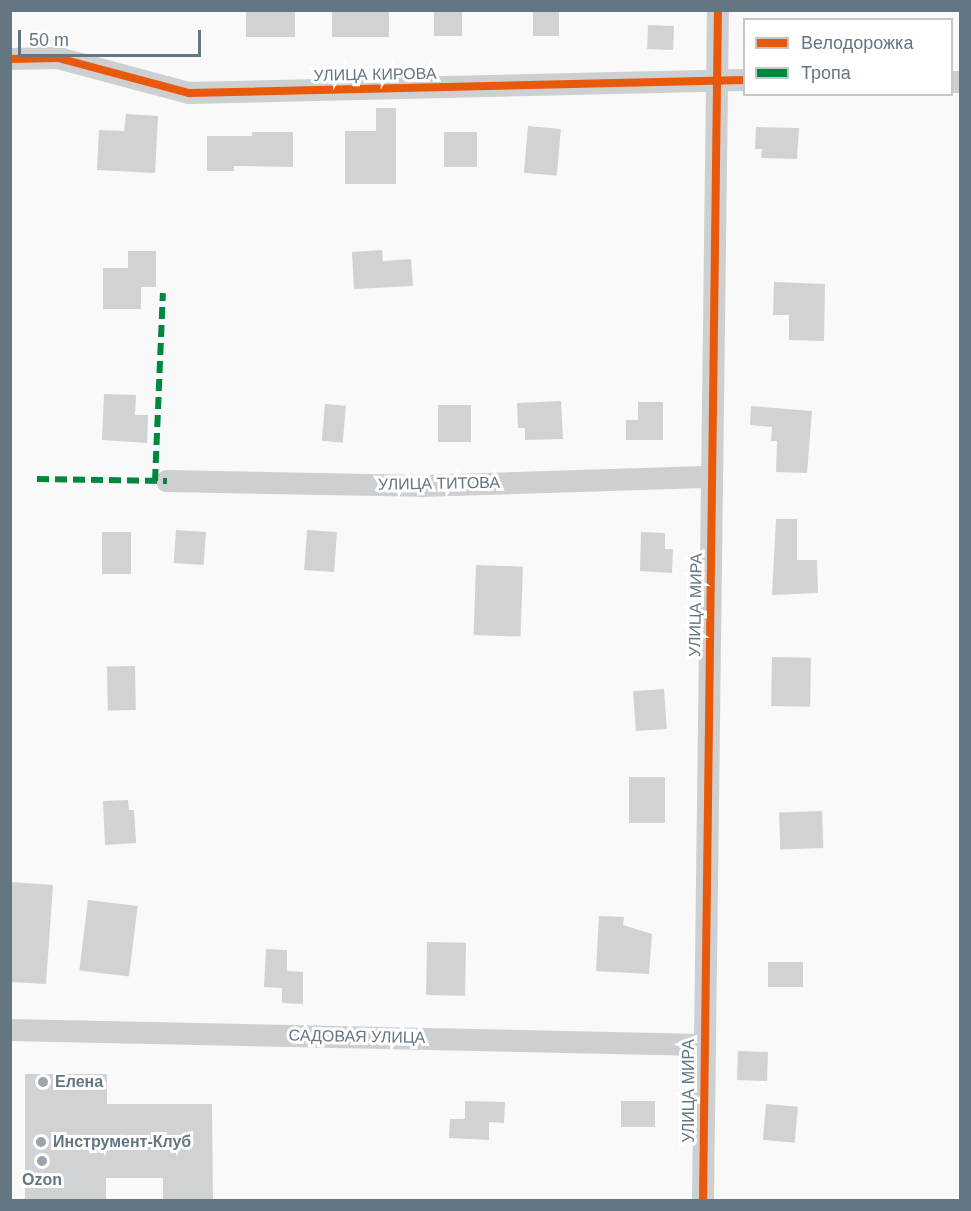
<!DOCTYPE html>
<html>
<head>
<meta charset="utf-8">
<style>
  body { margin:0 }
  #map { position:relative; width:971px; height:1211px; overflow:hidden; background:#f9f9f9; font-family:Arial,sans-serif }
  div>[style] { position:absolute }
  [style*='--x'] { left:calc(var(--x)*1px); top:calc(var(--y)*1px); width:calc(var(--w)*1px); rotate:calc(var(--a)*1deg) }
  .building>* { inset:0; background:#d0d2d3; transform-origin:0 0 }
  .minor>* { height:22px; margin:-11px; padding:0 11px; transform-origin:11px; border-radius:11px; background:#cecfd0 }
  .quiet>* { height:6px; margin-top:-3px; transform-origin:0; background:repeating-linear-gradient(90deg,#00873e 0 12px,transparent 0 18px) }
  .cycleway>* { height:8px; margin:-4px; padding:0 4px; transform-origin:4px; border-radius:4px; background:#e8590c }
  .dots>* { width:16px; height:16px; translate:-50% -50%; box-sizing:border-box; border:3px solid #fff; border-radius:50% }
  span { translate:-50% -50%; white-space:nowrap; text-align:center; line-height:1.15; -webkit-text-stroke:6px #fff; paint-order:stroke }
  .street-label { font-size:16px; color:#657683 }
  .poi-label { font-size:16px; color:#657683; font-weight:700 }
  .left { translate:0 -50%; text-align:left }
  .frame { position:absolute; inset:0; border:12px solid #657683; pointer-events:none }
  .legend { position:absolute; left:743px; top:18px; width:210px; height:78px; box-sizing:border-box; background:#fff; border:2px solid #c1c8cd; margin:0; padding:8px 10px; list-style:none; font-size:18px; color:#657683 }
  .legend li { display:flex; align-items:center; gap:12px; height:30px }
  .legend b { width:30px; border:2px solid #c1c8cd }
  .scale { position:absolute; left:18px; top:30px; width:183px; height:27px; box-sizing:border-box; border:3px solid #657683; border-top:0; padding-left:8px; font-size:18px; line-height:21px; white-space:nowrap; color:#657683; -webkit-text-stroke:4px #fff; paint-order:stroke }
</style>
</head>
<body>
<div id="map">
  <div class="building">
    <div style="left:246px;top:10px;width:49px;height:27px"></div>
    <div style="left:332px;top:10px;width:57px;height:27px"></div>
    <div style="left:434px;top:10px;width:28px;height:26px"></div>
    <div style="left:533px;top:10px;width:26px;height:26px"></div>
    <div style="left:648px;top:25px;width:26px;height:24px;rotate:2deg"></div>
    <div style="clip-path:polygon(376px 108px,396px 108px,396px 184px,345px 184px,345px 131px,376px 131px)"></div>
    <div style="clip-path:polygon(126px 114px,158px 116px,155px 173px,97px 170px,99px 130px,124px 131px)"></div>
    <div style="left:528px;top:126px;width:33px;height:47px;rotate:5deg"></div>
    <div style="clip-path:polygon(756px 127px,799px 128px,797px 159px,761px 158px,762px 149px,755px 149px)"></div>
    <div style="clip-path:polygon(252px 132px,293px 132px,293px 167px,234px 166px,234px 171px,207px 171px,207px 136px,252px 136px)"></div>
    <div style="left:444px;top:132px;width:33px;height:35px"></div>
    <div style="clip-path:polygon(382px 250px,383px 261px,411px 259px,413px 286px,354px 289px,352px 252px)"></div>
    <div style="clip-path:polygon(128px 251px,156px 251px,156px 287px,141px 287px,141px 309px,103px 309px,103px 268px,128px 268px)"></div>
    <div style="clip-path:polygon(774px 282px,825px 284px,824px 341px,789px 340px,789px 315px,773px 315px)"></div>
    <div style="clip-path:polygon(104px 394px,136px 395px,135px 415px,148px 415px,147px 443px,102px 440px)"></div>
    <div style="clip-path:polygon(561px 401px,563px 439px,525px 440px,525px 428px,518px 428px,517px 403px)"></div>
    <div style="clip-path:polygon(638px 402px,663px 402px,663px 440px,626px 440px,626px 420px,638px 420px)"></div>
    <div style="left:325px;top:404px;width:21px;height:37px;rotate:5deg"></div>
    <div style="left:438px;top:405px;width:33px;height:37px"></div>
    <div style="clip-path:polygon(751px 406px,812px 411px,807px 473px,776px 472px,777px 441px,771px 441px,772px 427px,750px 425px)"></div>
    <div style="clip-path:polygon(776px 519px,797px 519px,797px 560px,817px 560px,818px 593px,772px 595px)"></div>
    <div style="left:176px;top:530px;width:30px;height:33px;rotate:4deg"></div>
    <div style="left:307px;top:530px;width:30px;height:40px;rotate:4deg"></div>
    <div style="left:102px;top:532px;width:29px;height:42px"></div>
    <div style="clip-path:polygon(641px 532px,665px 533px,665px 549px,673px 549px,672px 573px,640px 571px)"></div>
    <div style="left:476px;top:565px;width:47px;height:70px;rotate:2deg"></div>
    <div style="left:772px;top:657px;width:39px;height:49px;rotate:1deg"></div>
    <div style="left:135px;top:666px;width:44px;height:28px;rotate:89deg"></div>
    <div style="left:664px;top:689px;width:40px;height:31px;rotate:86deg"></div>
    <div style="left:629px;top:777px;width:36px;height:46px"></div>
    <div style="clip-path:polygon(128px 800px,129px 810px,134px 810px,136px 843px,105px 845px,103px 801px)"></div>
    <div style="left:822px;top:811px;width:37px;height:43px;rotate:88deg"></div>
    <div style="clip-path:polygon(10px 882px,53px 885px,46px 984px,10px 982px)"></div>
    <div style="left:88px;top:900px;width:50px;height:71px;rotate:7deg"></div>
    <div style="clip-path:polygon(599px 916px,624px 917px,623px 925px,652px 934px,649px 974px,596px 971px)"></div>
    <div style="left:427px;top:942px;width:39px;height:53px;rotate:1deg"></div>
    <div style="clip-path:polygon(266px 949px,287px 950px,287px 971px,303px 972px,303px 1004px,282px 1003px,282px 988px,264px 987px)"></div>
    <div style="left:768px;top:962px;width:35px;height:25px"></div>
    <div style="left:738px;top:1051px;width:30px;height:29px;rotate:2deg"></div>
    <div style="clip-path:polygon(25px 1074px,107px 1074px,107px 1104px,212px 1104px,213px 1200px,163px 1200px,163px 1178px,106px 1178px,106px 1200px,25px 1200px)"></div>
    <div style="clip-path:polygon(465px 1101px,505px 1102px,504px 1123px,489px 1122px,489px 1140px,449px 1138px,450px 1119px,465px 1119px)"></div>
    <div style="left:621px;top:1101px;width:34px;height:26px"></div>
    <div style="left:766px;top:1104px;width:32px;height:36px;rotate:5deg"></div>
  </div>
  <div class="minor">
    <div style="--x:10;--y:59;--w:48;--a:-1.2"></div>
    <div style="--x:58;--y:58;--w:136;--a:15"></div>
    <div style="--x:189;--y:93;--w:555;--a:-1.34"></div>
    <div style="--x:952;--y:82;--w:8;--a:0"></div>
    <div style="--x:167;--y:481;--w:254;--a:1.1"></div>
    <div style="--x:421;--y:486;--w:291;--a:-1.8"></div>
    <div style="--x:10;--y:1030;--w:693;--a:1.24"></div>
    <div style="--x:703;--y:1200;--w:1190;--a:-89.28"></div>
  </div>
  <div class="quiet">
    <div style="--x:37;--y:479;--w:130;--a:0.9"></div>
    <div style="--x:155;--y:481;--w:188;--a:-87.6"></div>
  </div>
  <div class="cycleway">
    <div style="--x:10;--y:59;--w:48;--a:-1.2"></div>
    <div style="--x:58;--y:58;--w:136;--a:15"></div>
    <div style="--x:189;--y:93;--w:555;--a:-1.34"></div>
    <div style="--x:703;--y:1200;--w:1190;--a:-89.28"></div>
  </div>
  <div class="dots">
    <div style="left:43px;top:1082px;background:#99a4ac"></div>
    <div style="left:41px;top:1142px;background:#99a4ac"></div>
    <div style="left:42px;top:1161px;background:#99a4ac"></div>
  </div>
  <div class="street-label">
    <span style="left:375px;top:75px;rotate:-1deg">УЛИЦА КИРОВА</span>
    <span style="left:439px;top:484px;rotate:-1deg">УЛИЦА ТИТОВА</span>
    <span style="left:696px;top:605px;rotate:-89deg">УЛИЦА МИРА</span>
    <span style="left:357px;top:1037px;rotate:1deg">САДОВАЯ УЛИЦА</span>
    <span style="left:689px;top:1091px;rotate:-90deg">УЛИЦА МИРА</span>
  </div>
  <div class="poi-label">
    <span class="left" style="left:55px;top:1082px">Елена</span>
    <span class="left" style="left:53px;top:1142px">Инструмент-Клуб</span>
    <span style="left:42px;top:1180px">Ozon</span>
  </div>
  <div class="frame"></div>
  <ul class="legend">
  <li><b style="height:8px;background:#e8590c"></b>Велодорожка</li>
  <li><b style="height:8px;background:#00873e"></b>Тропа</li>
  </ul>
  <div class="scale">50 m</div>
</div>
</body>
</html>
